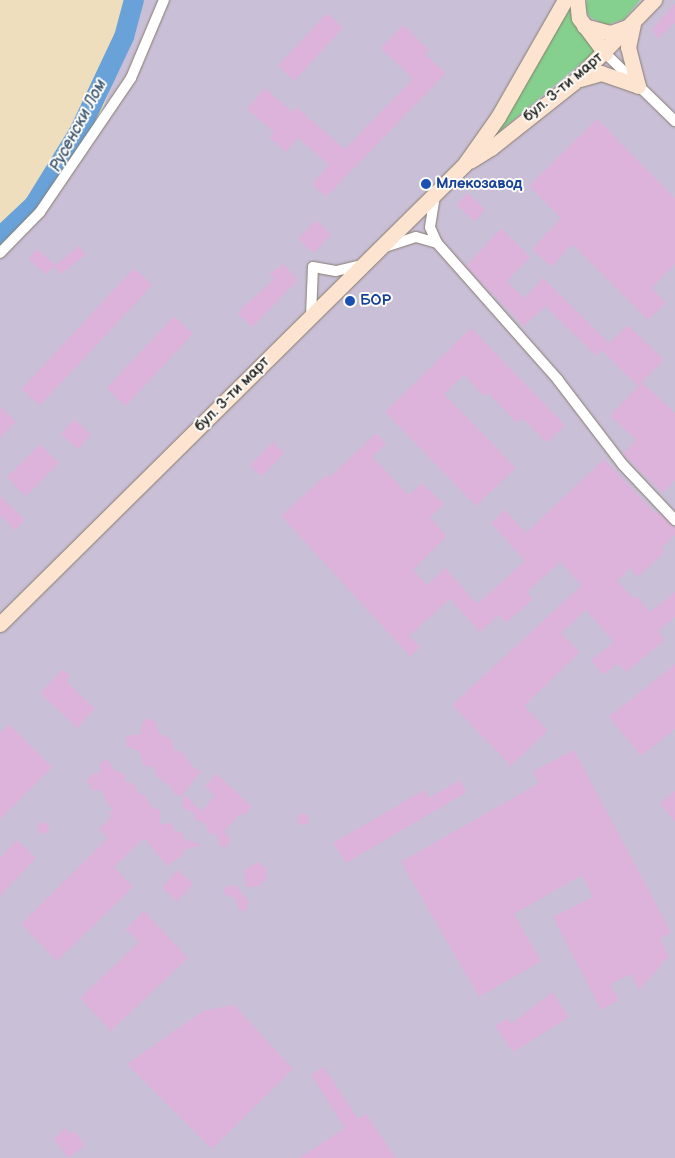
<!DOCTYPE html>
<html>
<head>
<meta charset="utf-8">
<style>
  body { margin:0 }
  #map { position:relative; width:675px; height:1158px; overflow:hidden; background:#efdebe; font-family:"Balsamiq Sans",sans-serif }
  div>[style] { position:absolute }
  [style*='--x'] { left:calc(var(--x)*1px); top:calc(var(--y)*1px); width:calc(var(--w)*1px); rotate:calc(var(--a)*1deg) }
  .industrial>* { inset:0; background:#c9bfd7 }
  .green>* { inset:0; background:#85d08e }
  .river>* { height:20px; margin:-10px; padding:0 10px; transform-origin:10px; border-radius:10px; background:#69a2d8 }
  .building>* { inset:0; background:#ddb3db; transform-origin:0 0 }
  .round { border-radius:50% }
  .roads { filter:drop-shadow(0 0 1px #867d6d) drop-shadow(0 0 1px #867d6d) }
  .street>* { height:10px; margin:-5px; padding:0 5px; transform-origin:5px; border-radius:5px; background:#fff }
  .secondary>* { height:15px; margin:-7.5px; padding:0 7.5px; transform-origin:7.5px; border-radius:7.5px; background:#fde4d1 }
  .dots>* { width:14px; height:14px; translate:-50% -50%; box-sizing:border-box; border:2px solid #fdfcf7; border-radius:50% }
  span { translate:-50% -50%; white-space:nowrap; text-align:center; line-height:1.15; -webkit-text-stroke:4px #fdfcf7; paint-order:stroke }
  .street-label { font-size:15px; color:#1c1c1c }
  .transit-label { font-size:15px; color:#164399; font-weight:700 }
  .left { translate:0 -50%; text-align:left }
  .water-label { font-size:16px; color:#3f5871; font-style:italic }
</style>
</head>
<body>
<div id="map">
  <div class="industrial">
    <div style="clip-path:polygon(143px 0,675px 0,675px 1158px,0 1158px,0 245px,59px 187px,99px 119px)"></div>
  </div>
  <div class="green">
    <div style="clip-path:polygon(587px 0,640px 0,624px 19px,606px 25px,590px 17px,586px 10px)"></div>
    <div style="clip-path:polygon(573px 2px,598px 49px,501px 130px,499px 128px)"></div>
  </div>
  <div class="river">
    <div style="--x:0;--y:237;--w:47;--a:-43.3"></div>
    <div style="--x:34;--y:205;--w:86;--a:-58.3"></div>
    <div style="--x:79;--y:132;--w:105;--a:-64.7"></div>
    <div style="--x:124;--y:37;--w:38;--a:-75"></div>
  </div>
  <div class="building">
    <div style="clip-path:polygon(675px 4px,675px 23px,657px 39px,652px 29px)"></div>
    <div style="left:327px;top:13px;width:22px;height:72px;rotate:43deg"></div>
    <div style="clip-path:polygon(403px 25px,429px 50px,425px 54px,446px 73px,326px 197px,312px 184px,329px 165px,298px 138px,286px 152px,270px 138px,274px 132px,247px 109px,265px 88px,292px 112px,296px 107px,345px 149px,413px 79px,381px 48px)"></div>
    <div style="clip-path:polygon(597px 119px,675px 198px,675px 264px,651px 288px,666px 303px,648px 320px,572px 244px,551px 267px,532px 249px,561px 218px,529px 186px)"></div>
    <div style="left:467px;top:193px;width:25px;height:16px;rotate:42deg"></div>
    <div style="left:316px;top:220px;width:21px;height:26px;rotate:43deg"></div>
    <div style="clip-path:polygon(501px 228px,530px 257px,507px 281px,524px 298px,543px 278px,609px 343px,628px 325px,664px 360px,638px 386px,601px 350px,596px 356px,545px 306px,524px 326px,466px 266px)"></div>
    <div style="left:79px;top:246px;width:11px;height:32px;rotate:52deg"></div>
    <div style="left:37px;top:249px;width:24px;height:13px;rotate:42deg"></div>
    <div style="clip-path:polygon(283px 264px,298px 280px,252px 327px,237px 313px,274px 279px,270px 274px)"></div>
    <div style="left:134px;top:268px;width:25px;height:165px;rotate:43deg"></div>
    <div style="left:174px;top:316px;width:26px;height:99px;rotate:43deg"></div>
    <div style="clip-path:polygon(471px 328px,565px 425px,547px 443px,522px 418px,517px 423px,488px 393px,484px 396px,464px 375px,444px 394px,516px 468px,476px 506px,385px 412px)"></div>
    <div style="clip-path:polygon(642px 382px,675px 413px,675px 480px,663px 493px,623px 454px,636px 440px,610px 416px)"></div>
    <div style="clip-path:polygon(0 406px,16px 422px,0 438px)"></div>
    <div style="left:74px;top:419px;width:23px;height:20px;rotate:41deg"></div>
    <div style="clip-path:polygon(376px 433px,386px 444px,372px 457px,409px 495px,422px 483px,444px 504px,430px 518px,447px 536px,413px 570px,427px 585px,445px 568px,477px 604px,525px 561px,491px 523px,505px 510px,526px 533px,604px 459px,656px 514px,658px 512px,675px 527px,675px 535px,661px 548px,665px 552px,638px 577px,630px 568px,617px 581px,634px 599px,637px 596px,650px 612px,675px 592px,675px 617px,658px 631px,665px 640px,626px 672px,618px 663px,603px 675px,591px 660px,614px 642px,586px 610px,561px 633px,580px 652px,524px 706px,548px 730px,511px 766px,452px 705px,582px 585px,560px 562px,527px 592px,533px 599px,506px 623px,499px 615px,480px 632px,450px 599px,409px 636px,420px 647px,410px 656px,281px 516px,326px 475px,329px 478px)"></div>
    <div style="left:273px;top:442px;width:16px;height:33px;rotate:45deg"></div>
    <div style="left:40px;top:444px;width:27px;height:47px;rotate:45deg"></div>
    <div style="clip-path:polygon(0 496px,25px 520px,15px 530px,0 515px)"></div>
    <div style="clip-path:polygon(675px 664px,675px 729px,641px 756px,609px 717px)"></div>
    <div style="clip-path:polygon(63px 669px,70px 676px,66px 681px,95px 709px,77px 728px,40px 693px)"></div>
    <div style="clip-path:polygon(148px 718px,156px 722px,159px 734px,171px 738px,174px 750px,181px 751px,194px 768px,202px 771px,181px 796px,174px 795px,172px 788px,156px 776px,154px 767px,143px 765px,140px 752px,126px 746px,127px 736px,141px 734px,142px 723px)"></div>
    <div style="clip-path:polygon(9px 724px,52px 767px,0 819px,0 734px)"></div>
    <div style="clip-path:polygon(574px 750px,671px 932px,660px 939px,669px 956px,639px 990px,631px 974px,610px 984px,619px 1000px,601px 1010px,553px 917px,593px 897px,582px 875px,514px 914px,541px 961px,479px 997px,401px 862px,539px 783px,533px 771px)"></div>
    <div style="clip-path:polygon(107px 759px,114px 770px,125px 774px,125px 781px,135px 785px,139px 794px,145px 795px,151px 806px,160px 810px,160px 824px,171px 823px,175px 831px,182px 832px,184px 839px,203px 845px,184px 850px,182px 856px,167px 866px,144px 838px,114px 867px,133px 887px,57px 961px,21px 924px,108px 838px,99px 829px,112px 816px,109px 813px,113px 809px,105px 801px,102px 790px,92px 790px,87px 781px,92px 774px,101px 772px,100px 763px)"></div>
    <div style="clip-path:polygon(217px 774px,252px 807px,244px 816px,241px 813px,224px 831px,231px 840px,225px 848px,219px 845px,217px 835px,208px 833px,206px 824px,195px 820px,194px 812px,185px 810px,182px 805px,184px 794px,202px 811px,215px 796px,205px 786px)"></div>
    <div style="clip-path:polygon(460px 780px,467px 792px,346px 863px,333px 843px,424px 790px,429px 798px)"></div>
    <div style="clip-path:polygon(675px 791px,675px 822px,660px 803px)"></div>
    <div class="round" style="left:297px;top:813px;width:12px;height:12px"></div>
    <div class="round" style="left:37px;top:822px;width:12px;height:12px"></div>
    <div style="clip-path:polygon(17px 840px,36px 858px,0 896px,0 858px)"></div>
    <div style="clip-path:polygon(257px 862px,266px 868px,267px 879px,259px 886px,246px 887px,244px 870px)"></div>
    <div style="left:178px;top:870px;width:21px;height:24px;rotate:43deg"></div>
    <div style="clip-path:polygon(233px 883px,249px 902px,245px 911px,239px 910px,235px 898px,224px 894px,225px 887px,233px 886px)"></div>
    <div style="clip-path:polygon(144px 911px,188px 958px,111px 1031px,80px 998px,139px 942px,126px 929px)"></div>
    <div style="clip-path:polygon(552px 992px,569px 1017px,513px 1052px,495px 1026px,507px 1018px,511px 1024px)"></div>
    <div style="clip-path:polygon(234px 1005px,293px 1069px,212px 1149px,127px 1064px,203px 1011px)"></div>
    <div style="clip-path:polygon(324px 1067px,358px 1119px,366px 1114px,396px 1158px,299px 1158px,345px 1128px,311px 1075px)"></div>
    <div style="clip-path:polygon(66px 1128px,71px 1134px,74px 1131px,85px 1145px,69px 1158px,53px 1139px)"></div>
  </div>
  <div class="roads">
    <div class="street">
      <div style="--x:605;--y:53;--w:98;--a:44.2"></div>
      <div style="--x:437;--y:243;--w:183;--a:48.5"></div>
      <div style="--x:558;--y:380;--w:107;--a:52.6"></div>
      <div style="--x:623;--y:465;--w:76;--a:46.6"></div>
      <div style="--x:388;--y:246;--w:29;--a:-18"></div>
      <div style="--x:416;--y:237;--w:22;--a:16"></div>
      <div style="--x:437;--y:243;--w:17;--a:-114"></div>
      <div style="--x:430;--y:227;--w:32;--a:-81"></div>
      <div style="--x:0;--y:253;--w:57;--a:-45.7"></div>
      <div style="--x:40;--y:212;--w:162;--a:-55.8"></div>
      <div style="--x:131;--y:78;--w:85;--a:-67.1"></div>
      <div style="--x:311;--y:316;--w:49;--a:-87.7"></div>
      <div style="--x:313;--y:267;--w:23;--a:10"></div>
      <div style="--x:336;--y:271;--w:26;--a:-13"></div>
    </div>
    <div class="secondary">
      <div style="--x:577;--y:0;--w:18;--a:84"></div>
      <div style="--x:579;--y:18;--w:44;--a:53.4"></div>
      <div style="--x:633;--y:24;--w:24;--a:102"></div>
      <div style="--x:628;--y:47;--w:40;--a:75.6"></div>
      <div style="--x:584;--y:26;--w:27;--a:15"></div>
      <div style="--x:610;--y:33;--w:18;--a:-19"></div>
      <div style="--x:580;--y:79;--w:22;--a:-16"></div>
      <div style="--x:601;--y:73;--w:39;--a:19"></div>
      <div style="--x:470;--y:161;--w:25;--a:-32"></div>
      <div style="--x:491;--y:148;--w:106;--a:-38.5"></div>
      <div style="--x:574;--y:82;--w:115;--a:-45.7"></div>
      <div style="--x:0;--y:624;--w:653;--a:-44.69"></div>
      <div style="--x:464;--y:165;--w:59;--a:-54.7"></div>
      <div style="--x:498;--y:117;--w:135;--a:-60.2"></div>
    </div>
  </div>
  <div class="dots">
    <div style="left:426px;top:184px;background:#1a4fb4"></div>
    <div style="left:350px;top:301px;background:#1a4fb4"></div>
  </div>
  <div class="street-label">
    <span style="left:563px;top:87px;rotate:-40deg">бул. 3-ти март</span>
    <span style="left:232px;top:394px;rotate:-45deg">бул. 3-ти март</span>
  </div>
  <div class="transit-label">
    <span class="left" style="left:436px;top:184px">Млекозавод</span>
    <span class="left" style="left:360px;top:301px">БОР</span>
  </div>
  <div class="water-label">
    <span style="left:79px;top:126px;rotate:-62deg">Русенски Лом</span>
  </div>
</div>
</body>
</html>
